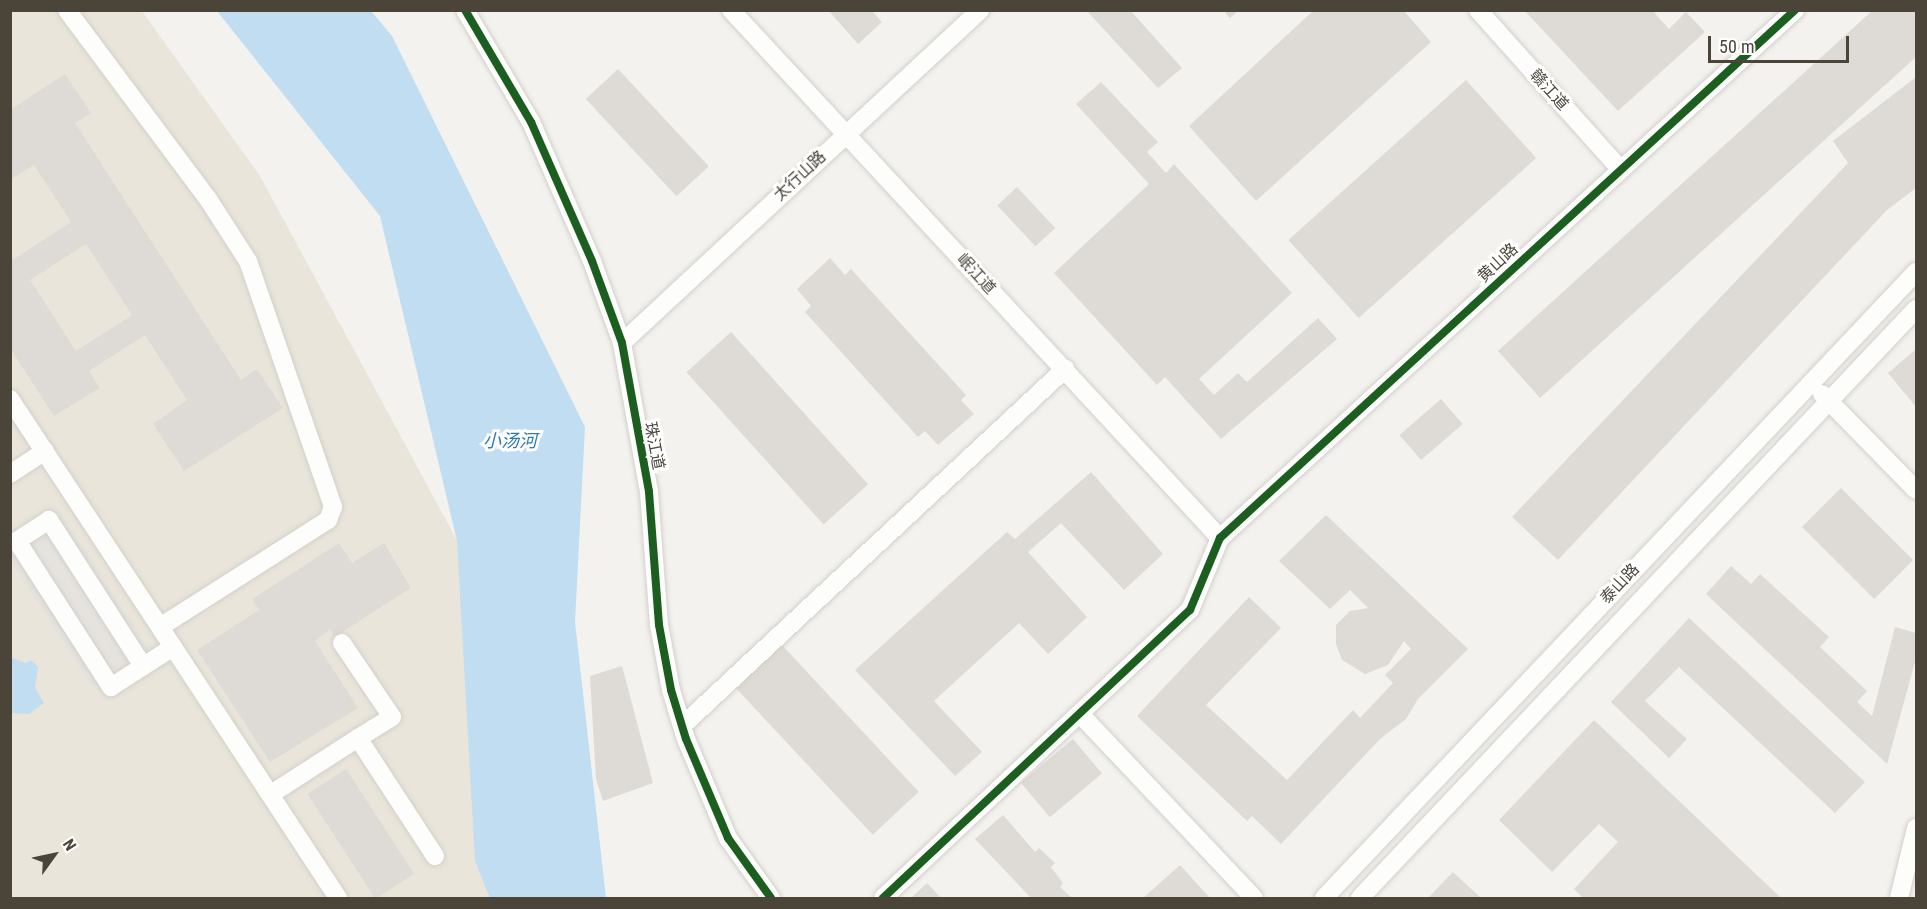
<!DOCTYPE html>
<html>
<head>
<meta charset="utf-8">
<style>
  body { margin:0 }
  #map { position:relative; width:1927px; height:909px; overflow:hidden; background:#f4f2ee; font-family:"Roboto Condensed","Noto Sans SC",sans-serif }
  div>[style] { position:absolute }
  [style*='--x'] { left:calc(var(--x)*1px); top:calc(var(--y)*1px); width:calc(var(--w)*1px); rotate:calc(var(--a)*1deg) }
  .education>* { inset:0; background:#eae5da }
  .parking>* { inset:0; background:#e6e3df }
  .water>* { inset:0; background:#c0ddf1 }
  .building>* { inset:0; background:#dedbd6; transform-origin:0 0 }
  .roads { filter:drop-shadow(0 0 2px #d2d0cb) drop-shadow(0 0 2px #d2d0cb) }
  .minor>* { height:18px; margin:-9px; padding:0 9px; transform-origin:9px; border-radius:9px; background:#fdfdfc }
  .cycleway>* { height:8px; margin:-4px; padding:0 4px; transform-origin:4px; border-radius:4px; background:#1b5e20 }
  span { translate:-50% -50%; white-space:nowrap; text-align:center; line-height:1.15; -webkit-text-stroke:6px #fff; paint-order:stroke }
  .street-label { font-size:16px; color:#4b4439 }
  .water-label { font-size:18px; color:#2e7ab2; font-style:italic }
  .frame { position:absolute; inset:0; border:12px solid #4b4439; pointer-events:none }
  .north { position:absolute; left:24px; top:825px; width:60px; height:60px; -webkit-text-stroke:4px #fff; paint-order:stroke; rotate:57deg; font-size:16px; font-weight:700; line-height:24px; text-align:center; color:#4b4439 }
  .north::after { content:''; display:block; margin:auto; width:21px; height:27px; background:#4b4439; clip-path:polygon(50% 0,100% 100%,50% 72%,0 100%) }
  .scale { position:absolute; left:1708px; top:36px; width:141px; height:27px; box-sizing:border-box; border:3px solid #4b4439; border-top:0; padding-left:8px; font-size:18px; line-height:21px; white-space:nowrap; color:#4b4439; -webkit-text-stroke:4px #fff; paint-order:stroke }
</style>
</head>
<body>
<div id="map">
  <div class="education">
    <div style="clip-path:polygon(10px 11px,142px 11px,260px 176px,459px 544px,505px 898px,11px 898px)"></div>
  </div>
  <div class="parking">
    <div style="clip-path:polygon(55px 504px,149px 649px,92px 687px,11px 562px,11px 533px)"></div>
  </div>
  <div class="water">
    <div style="clip-path:polygon(217px 11px,371px 11px,392px 36px,585px 427px,575px 622px,606px 898px,490px 898px,475px 861px,457px 541px,380px 216px)"></div>
    <div style="clip-path:polygon(12px 658px,26px 663px,31px 660px,38px 667px,35px 688px,44px 703px,29px 714px,11px 713px)"></div>
  </div>
  <div class="building">
    <div style="clip-path:polygon(828px 10px,871px 10px,882px 22px,858px 44px)"></div>
    <div style="clip-path:polygon(1086px 10px,1130px 10px,1182px 68px,1158px 88px)"></div>
    <div style="clip-path:polygon(1223px 10px,1239px 10px,1230px 18px)"></div>
    <div style="clip-path:polygon(1314px 10px,1403px 10px,1431px 42px,1256px 201px,1189px 126px)"></div>
    <div style="clip-path:polygon(1524px 10px,1652px 10px,1669px 29px,1686px 12px,1705px 32px,1618px 111px)"></div>
    <div style="clip-path:polygon(1873px 10px,1916px 10px,1916px 57px,1540px 398px,1498px 351px)"></div>
    <div style="left:618px;top:69px;width:133px;height:44px;rotate:47deg"></div>
    <div style="clip-path:polygon(evenodd,65px 74px,91px 113px,75px 123px,241px 380px,257px 369px,283px 408px,184px 471px,153px 424px,187px 400px,145px 335px,89px 371px,100px 388px,54px 416px,10px 348px,10px 254px,14px 259px,71px 222px,34px 165px,10px 180px,10px 110px,65px 74px,86px 244px,132px 315px,76px 351px,30px 280px,86px 244px)"></div>
    <div style="clip-path:polygon(1916px 77px,1916px 188px,1887px 210px,1558px 560px,1512px 517px,1848px 163px,1833px 141px)"></div>
    <div style="left:1466px;top:80px;width:105px;height:239px;rotate:48deg"></div>
    <div style="clip-path:polygon(1101px 82px,1158px 142px,1147px 152px,1166px 173px,1174px 164px,1292px 293px,1199px 379px,1214px 395px,1238px 373px,1247px 382px,1318px 318px,1337px 339px,1221px 439px,1165px 377px,1157px 385px,1054px 273px,1149px 184px,1076px 104px)"></div>
    <div style="left:1017px;top:187px;width:56px;height:27px;rotate:47deg"></div>
    <div style="clip-path:polygon(830px 258px,845px 275px,851px 269px,966px 395px,961px 400px,974px 414px,938px 445px,925px 431px,918px 437px,805px 312px,811px 306px,797px 289px)"></div>
    <div style="left:731px;top:332px;width:205px;height:60px;rotate:48deg"></div>
    <div style="clip-path:polygon(1916px 349px,1916px 407px,1888px 373px)"></div>
    <div style="left:1441px;top:399px;width:33px;height:55px;rotate:49deg"></div>
    <div style="clip-path:polygon(1091px 472px,1163px 554px,1124px 590px,1061px 523px,1028px 552px,1087px 617px,1048px 654px,1019px 623px,934px 701px,982px 752px,955px 776px,855px 670px,1007px 532px,1015px 539px)"></div>
    <div style="left:1841px;top:488px;width:102px;height:55px;rotate:45deg"></div>
    <div style="clip-path:polygon(1326px 515px,1468px 649px,1418px 699px,1406px 719px,1381px 738px,1281px 844px,1252px 816px,1247px 821px,1137px 716px,1249px 597px,1281px 628px,1206px 705px,1287px 780px,1353px 710px,1360px 718px,1393px 683px,1385px 675px,1411px 649px,1404px 641px,1388px 665px,1365px 674px,1342px 660px,1336px 644px,1336px 625px,1350px 611px,1368px 608px,1350px 590px,1330px 609px,1279px 561px)"></div>
    <div style="clip-path:polygon(339px 543px,352px 563px,384px 543px,411px 588px,334px 637px,330px 629px,315px 641px,358px 708px,270px 762px,197px 650px,259px 610px,252px 599px)"></div>
    <div style="clip-path:polygon(1731px 566px,1751px 584px,1760px 574px,1829px 637px,1820px 647px,1867px 691px,1857px 702px,1872px 716px,1895px 627px,1916px 633px,1916px 658px,1887px 764px,1706px 594px)"></div>
    <div style="clip-path:polygon(1689px 618px,1865px 782px,1835px 813px,1679px 667px,1645px 701px,1687px 739px,1669px 758px,1611px 702px)"></div>
    <div style="left:781px;top:644px;width:202px;height:63px;rotate:47deg"></div>
    <div style="clip-path:polygon(622px 666px,653px 783px,603px 801px,596px 779px,590px 676px)"></div>
    <div style="clip-path:polygon(1594px 720px,1781px 898px,1583px 898px,1574px 889px,1618px 842px,1599px 824px,1552px 872px,1499px 820px)"></div>
    <div style="left:1073px;top:739px;width:45px;height:68px;rotate:50deg"></div>
    <div style="left:346px;top:769px;width:125px;height:46px;rotate:57deg"></div>
    <div style="clip-path:polygon(1003px 815px,1035px 852px,1039px 848px,1055px 863px,1051px 867px,1063px 883px,1060px 887px,1072px 898px,1031px 898px,975px 839px)"></div>
    <div style="clip-path:polygon(1180px 865px,1210px 898px,1143px 898px)"></div>
    <div style="clip-path:polygon(1453px 872px,1481px 898px,1428px 898px)"></div>
    <div style="clip-path:polygon(927px 883px,941px 898px,911px 898px)"></div>
  </div>
  <div class="roads">
    <div class="minor">
      <div style="--x:67;--y:10;--w:236;--a:53.3"></div>
      <div style="--x:208;--y:199;--w:74;--a:57.2"></div>
      <div style="--x:248;--y:261;--w:260;--a:70.9"></div>
      <div style="--x:333;--y:507;--w:14;--a:111"></div>
      <div style="--x:328;--y:520;--w:199;--a:147.5"></div>
      <div style="--x:465;--y:10;--w:130;--a:59.5"></div>
      <div style="--x:531;--y:122;--w:152;--a:66.3"></div>
      <div style="--x:592;--y:261;--w:87;--a:69.9"></div>
      <div style="--x:622;--y:343;--w:151;--a:79.7"></div>
      <div style="--x:649;--y:492;--w:133;--a:85.7"></div>
      <div style="--x:659;--y:625;--w:66;--a:79.5"></div>
      <div style="--x:671;--y:690;--w:51;--a:73"></div>
      <div style="--x:686;--y:739;--w:108;--a:67"></div>
      <div style="--x:728;--y:838;--w:74;--a:54.4"></div>
      <div style="--x:731;--y:10;--w:720;--a:47.2"></div>
      <div style="--x:1478;--y:10;--w:213;--a:48.2"></div>
      <div style="--x:622;--y:343;--w:489;--a:-42.9"></div>
      <div style="--x:1822;--y:394;--w:134;--a:45.6"></div>
      <div style="--x:10;--y:399;--w:597;--a:56.68"></div>
      <div style="--x:10;--y:474;--w:42;--a:-33.3"></div>
      <div style="--x:342;--y:643;--w:89;--a:56"></div>
      <div style="--x:392;--y:717;--w:40;--a:148"></div>
      <div style="--x:143;--y:666;--w:174;--a:-122.8"></div>
      <div style="--x:49;--y:520;--w:38;--a:147"></div>
      <div style="--x:17;--y:541;--w:174;--a:57.2"></div>
      <div style="--x:111;--y:687;--w:74;--a:-32.8"></div>
      <div style="--x:1080;--y:714;--w:253;--a:46.6"></div>
      <div style="--x:682;--y:726;--w:524;--a:-42.99"></div>
      <div style="--x:271;--y:794;--w:103;--a:-32.8"></div>
      <div style="--x:358;--y:738;--w:141;--a:56.9"></div>
      <div style="--x:883;--y:898;--w:421;--a:-43.2"></div>
      <div style="--x:1190;--y:610;--w:78;--a:-67.4"></div>
      <div style="--x:1220;--y:538;--w:781;--a:-42.56"></div>
      <div style="--x:1324;--y:898;--w:862;--a:-46.6"></div>
      <div style="--x:1360;--y:898;--w:810;--a:-46.65"></div>
      <div style="--x:1899;--y:898;--w:72;--a:-76.3"></div>
    </div>
  </div>
  <div class="cycleway">
    <div style="--x:465;--y:10;--w:130;--a:59.5"></div>
    <div style="--x:531;--y:122;--w:152;--a:66.3"></div>
    <div style="--x:592;--y:261;--w:87;--a:69.9"></div>
    <div style="--x:622;--y:343;--w:151;--a:79.7"></div>
    <div style="--x:649;--y:492;--w:133;--a:85.7"></div>
    <div style="--x:659;--y:625;--w:66;--a:79.5"></div>
    <div style="--x:671;--y:690;--w:51;--a:73"></div>
    <div style="--x:686;--y:739;--w:108;--a:67"></div>
    <div style="--x:728;--y:838;--w:74;--a:54.4"></div>
    <div style="--x:883;--y:898;--w:421;--a:-43.2"></div>
    <div style="--x:1190;--y:610;--w:78;--a:-67.4"></div>
    <div style="--x:1220;--y:538;--w:781;--a:-42.56"></div>
  </div>
  <div class="street-label">
    <span style="left:1549px;top:90px;rotate:48deg">赣江道</span>
    <span style="left:800px;top:176px;rotate:-43deg">太行山路</span>
    <span style="left:1498px;top:263px;rotate:-43deg">黄山路</span>
    <span style="left:976px;top:274px;rotate:47deg">岷江道</span>
    <span style="left:654px;top:446px;rotate:79deg">珠江道</span>
    <span style="left:1620px;top:584px;rotate:-47deg">泰山路</span>
  </div>
  <div class="water-label">
    <span style="left:510px;top:441px">小汤河</span>
  </div>
  <div class="frame"></div>
  <div class="north">N</div>
  <div class="scale">50 m</div>
</div>
</body>
</html>
